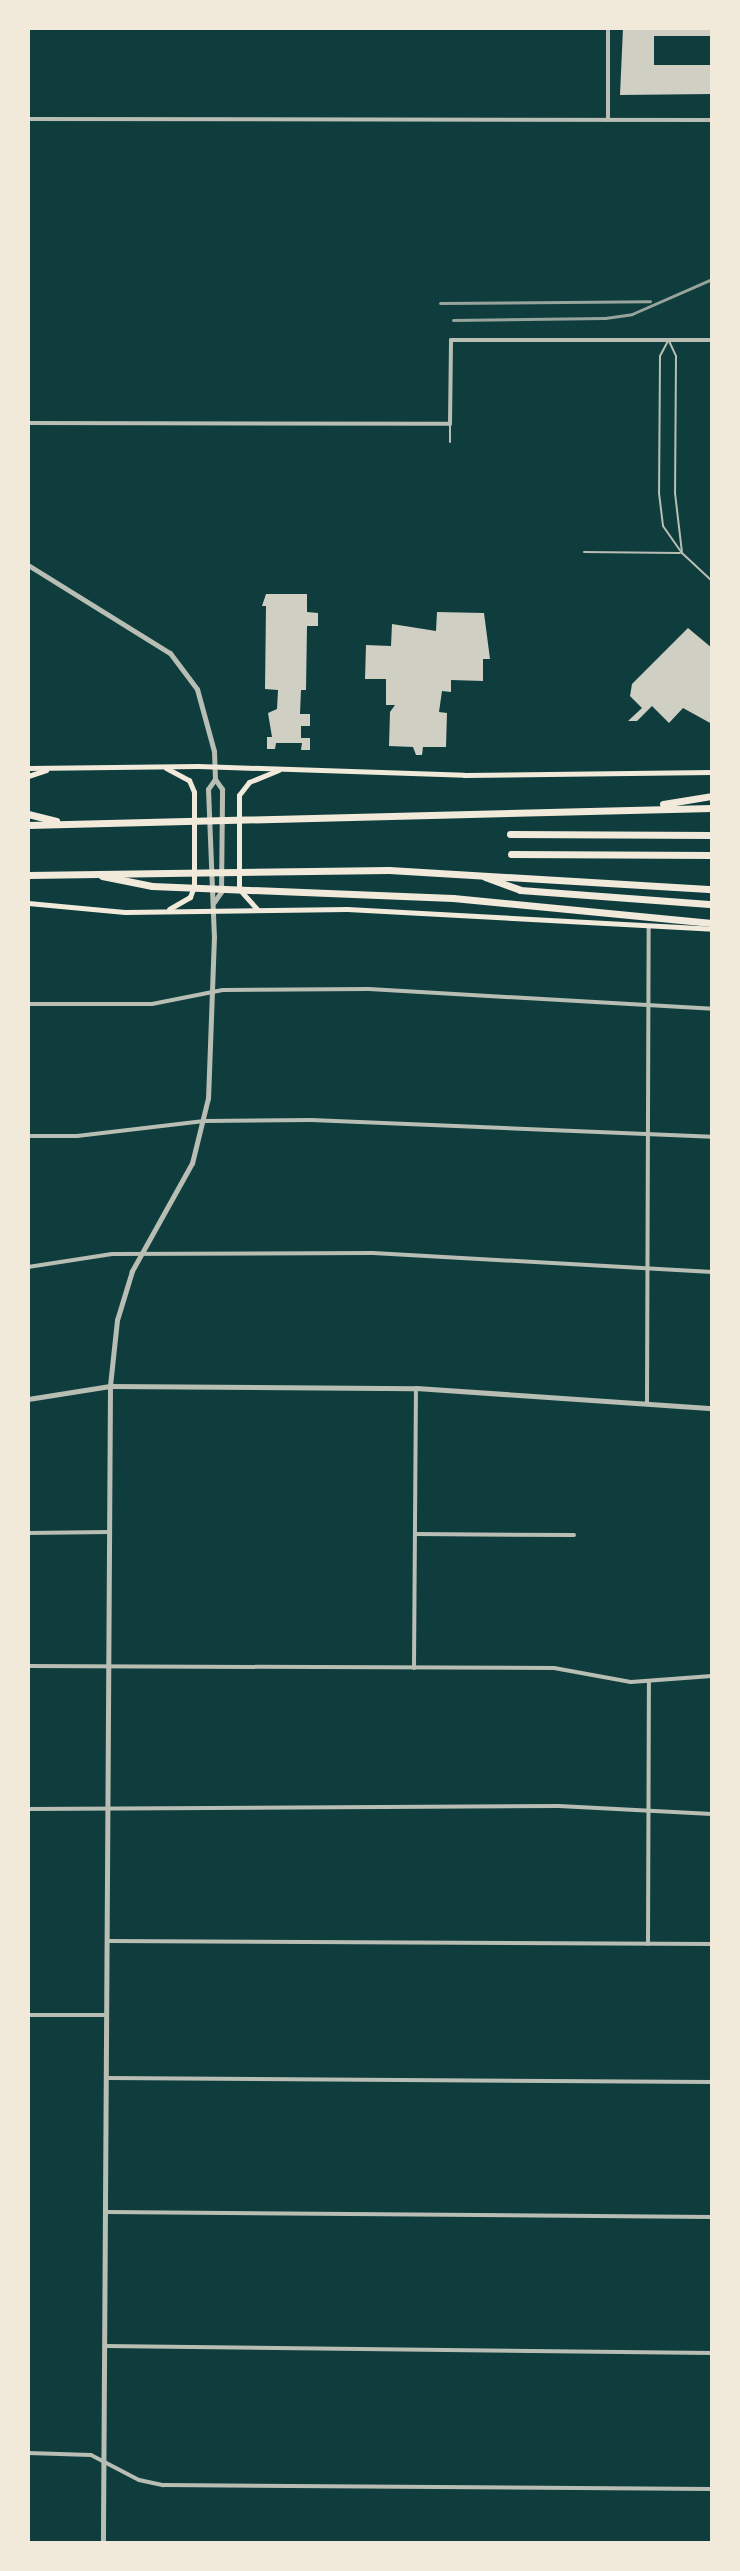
<!DOCTYPE html>
<html>
<head>
<meta charset="utf-8">
<style>
  body { margin:0 }
  #map { position:relative; width:740px; height:2571px; overflow:hidden; background:#0f3d3e; font-family:"Alegreya Sans",sans-serif }
  div>[style] { position:absolute }
  [style*='--x'] { left:calc(var(--x)*1px); top:calc(var(--y)*1px); width:calc(var(--w)*1px); rotate:calc(var(--a)*1deg) }
  .building>* { inset:0; background:#cfcfc3 }
  .service>* { height:2px; margin:-1px; padding:0 1px; transform-origin:1px; border-radius:1px; background:#b8beb3 }
  .minor>* { height:4px; margin:-2px; padding:0 2px; transform-origin:2px; border-radius:2px; background:#b8beb3 }
  .tertiary>* { height:5px; margin:-2.5px; padding:0 2.5px; transform-origin:2.5px; border-radius:2.5px; background:#b8beb3 }
  .secondary>* { height:5px; margin:-2.5px; padding:0 2.5px; transform-origin:2.5px; border-radius:2.5px; background:#f1e9da }
  .motorway>* { height:7px; margin:-3.5px; padding:0 3.5px; transform-origin:3.5px; border-radius:3.5px; background:#f1e9da }
  .rail>* { height:3px; margin:-1.5px; padding:0 1.5px; transform-origin:1.5px; border-radius:1.5px; background:#97a49c }
  span { translate:-50% -50%; white-space:nowrap; text-align:center; line-height:1.15; -webkit-text-stroke:6px #f1e9da; paint-order:stroke }
  .frame { position:absolute; inset:0; border:30px solid #f1e9da; pointer-events:none }
</style>
</head>
<body>
<div id="map">
  <div class="building">
    <div style="clip-path:polygon(623px 28px,712px 28px,712px 36px,654px 36px,654px 65px,712px 65px,712px 94px,620px 95px)"></div>
    <div style="clip-path:polygon(266px 594px,307px 594px,307px 612px,318px 613px,318px 626px,307px 626px,306px 690px,301px 690px,300px 714px,310px 714px,310px 726px,301px 726px,301px 738px,310px 738px,310px 750px,301px 750px,302px 743px,276px 743px,275px 749px,267px 749px,267px 737px,272px 737px,268px 713px,277px 709px,278px 690px,265px 689px,266px 606px,262px 606px)"></div>
    <div style="clip-path:polygon(437px 612px,484px 613px,490px 659px,483px 659px,483px 681px,451px 680px,451px 692px,442px 691px,439px 712px,447px 713px,446px 747px,423px 747px,422px 755px,416px 755px,413px 747px,389px 746px,390px 712px,395px 705px,386px 705px,386px 679px,365px 679px,366px 645px,391px 646px,392px 624px,436px 631px)"></div>
    <div style="clip-path:polygon(688px 628px,712px 648px,712px 724px,683px 708px,669px 723px,652px 706px,637px 721px,628px 721px,642px 708px,630px 696px,632px 684px)"></div>
  </div>
  <div class="service">
    <div style="--x:668;--y:341;--w:17;--a:118"></div>
    <div style="--x:660;--y:356;--w:137;--a:90.4"></div>
    <div style="--x:659;--y:493;--w:33;--a:83"></div>
    <div style="--x:663;--y:526;--w:33;--a:55"></div>
    <div style="--x:682;--y:553;--w:41;--a:43"></div>
    <div style="--x:669;--y:341;--w:17;--a:65"></div>
    <div style="--x:676;--y:356;--w:137;--a:90.4"></div>
    <div style="--x:675;--y:493;--w:60;--a:83.3"></div>
    <div style="--x:450;--y:425;--w:17;--a:90"></div>
    <div style="--x:584;--y:552;--w:96;--a:0.6"></div>
  </div>
  <div class="minor">
    <div style="--x:28;--y:119;--w:684;--a:0.08"></div>
    <div style="--x:608;--y:120;--w:92;--a:-90"></div>
    <div style="--x:28;--y:423;--w:422;--a:0.1"></div>
    <div style="--x:450;--y:424;--w:84;--a:-89.3"></div>
    <div style="--x:451;--y:340;--w:261;--a:0"></div>
    <div style="--x:28;--y:1004;--w:124;--a:0"></div>
    <div style="--x:152;--y:1004;--w:72;--a:-11.2"></div>
    <div style="--x:223;--y:990;--w:146;--a:-0.4"></div>
    <div style="--x:369;--y:989;--w:344;--a:3.3"></div>
    <div style="--x:28;--y:1136;--w:49;--a:0"></div>
    <div style="--x:77;--y:1136;--w:128;--a:-6.7"></div>
    <div style="--x:204;--y:1121;--w:107;--a:-0.5"></div>
    <div style="--x:311;--y:1120;--w:401;--a:2.4"></div>
    <div style="--x:28;--y:1267;--w:85;--a:-8.8"></div>
    <div style="--x:112;--y:1254;--w:261;--a:-0.2"></div>
    <div style="--x:373;--y:1253;--w:340;--a:3.2"></div>
    <div style="--x:647;--y:1404;--w:477;--a:-89.8"></div>
    <div style="--x:28;--y:1533;--w:81;--a:-0.7"></div>
    <div style="--x:415;--y:1534;--w:159;--a:0.4"></div>
    <div style="--x:28;--y:1666;--w:526;--a:0.22"></div>
    <div style="--x:554;--y:1668;--w:78;--a:10.3"></div>
    <div style="--x:631;--y:1682;--w:81;--a:-4.2"></div>
    <div style="--x:414;--y:1668;--w:280;--a:-89.6"></div>
    <div style="--x:28;--y:1809;--w:531;--a:-0.32"></div>
    <div style="--x:559;--y:1806;--w:153;--a:3"></div>
    <div style="--x:108;--y:1941;--w:604;--a:0.28"></div>
    <div style="--x:648;--y:1944;--w:263;--a:-89.8"></div>
    <div style="--x:28;--y:2015;--w:78;--a:0"></div>
    <div style="--x:107;--y:2078;--w:605;--a:0.38"></div>
    <div style="--x:106;--y:2212;--w:606;--a:0.47"></div>
    <div style="--x:105;--y:2346;--w:607;--a:0.66"></div>
    <div style="--x:28;--y:2453;--w:63;--a:1.8"></div>
    <div style="--x:91;--y:2455;--w:54;--a:27.5"></div>
    <div style="--x:139;--y:2480;--w:25;--a:12"></div>
    <div style="--x:163;--y:2485;--w:549;--a:0.42"></div>
  </div>
  <div class="tertiary">
    <div style="--x:28;--y:565;--w:167;--a:31.8"></div>
    <div style="--x:170;--y:653;--w:45;--a:53.1"></div>
    <div style="--x:197;--y:689;--w:64;--a:74.7"></div>
    <div style="--x:214;--y:751;--w:28;--a:88"></div>
    <div style="--x:215;--y:779;--w:12;--a:125"></div>
    <div style="--x:208;--y:789;--w:147;--a:87.7"></div>
    <div style="--x:214;--y:936;--w:162;--a:92.1"></div>
    <div style="--x:208;--y:1098;--w:67;--a:103.8"></div>
    <div style="--x:192;--y:1163;--w:124;--a:119.1"></div>
    <div style="--x:132;--y:1271;--w:51;--a:107"></div>
    <div style="--x:117;--y:1320;--w:66;--a:96.1"></div>
    <div style="--x:110;--y:1386;--w:1157;--a:90.35"></div>
    <div style="--x:214;--y:902;--w:12;--a:-55"></div>
    <div style="--x:221;--y:892;--w:103;--a:-89.4"></div>
    <div style="--x:222;--y:789;--w:12;--a:-125"></div>
    <div style="--x:28;--y:1399;--w:83;--a:-9"></div>
    <div style="--x:110;--y:1386;--w:306;--a:0.4"></div>
    <div style="--x:416;--y:1388;--w:297;--a:3.9"></div>
  </div>
  <div class="secondary">
    <div style="--x:28;--y:768;--w:170;--a:-0.7"></div>
    <div style="--x:198;--y:766;--w:266;--a:1.9"></div>
    <div style="--x:464;--y:775;--w:248;--a:-0.7"></div>
    <div style="--x:166;--y:768;--w:26;--a:28"></div>
    <div style="--x:189;--y:780;--w:13;--a:67"></div>
    <div style="--x:194;--y:792;--w:94;--a:90"></div>
    <div style="--x:194;--y:886;--w:12;--a:110"></div>
    <div style="--x:190;--y:897;--w:24;--a:150"></div>
    <div style="--x:28;--y:776;--w:19;--a:-18"></div>
    <div style="--x:28;--y:903;--w:97;--a:5.3"></div>
    <div style="--x:125;--y:912;--w:222;--a:-0.8"></div>
    <div style="--x:347;--y:909;--w:366;--a:3.1"></div>
    <div style="--x:257;--y:909;--w:27;--a:-132"></div>
    <div style="--x:239;--y:889;--w:94;--a:-90"></div>
    <div style="--x:239;--y:795;--w:16;--a:-52"></div>
    <div style="--x:249;--y:782;--w:32;--a:-22"></div>
  </div>
  <div class="motorway">
    <div style="--x:663;--y:804;--w:50;--a:-9.3"></div>
    <div style="--x:28;--y:814;--w:29;--a:14"></div>
    <div style="--x:28;--y:825;--w:684;--a:-1.42"></div>
    <div style="--x:510;--y:834;--w:202;--a:0.3"></div>
    <div style="--x:511;--y:854;--w:201;--a:0.3"></div>
    <div style="--x:28;--y:875;--w:361;--a:-0.8"></div>
    <div style="--x:389;--y:870;--w:324;--a:3.4"></div>
    <div style="--x:102;--y:876;--w:51;--a:11.3"></div>
    <div style="--x:152;--y:886;--w:301;--a:2.3"></div>
    <div style="--x:453;--y:898;--w:260;--a:5.5"></div>
    <div style="--x:485;--y:877;--w:37;--a:20"></div>
    <div style="--x:520;--y:890;--w:193;--a:4.2"></div>
  </div>
  <div class="rail">
    <div style="--x:440;--y:303;--w:210;--a:-0.5"></div>
    <div style="--x:453;--y:320;--w:152;--a:-0.8"></div>
    <div style="--x:605;--y:318;--w:27;--a:-8"></div>
    <div style="--x:632;--y:314;--w:87;--a:-23.6"></div>
  </div>
  <div class="frame"></div>
</div>
</body>
</html>
